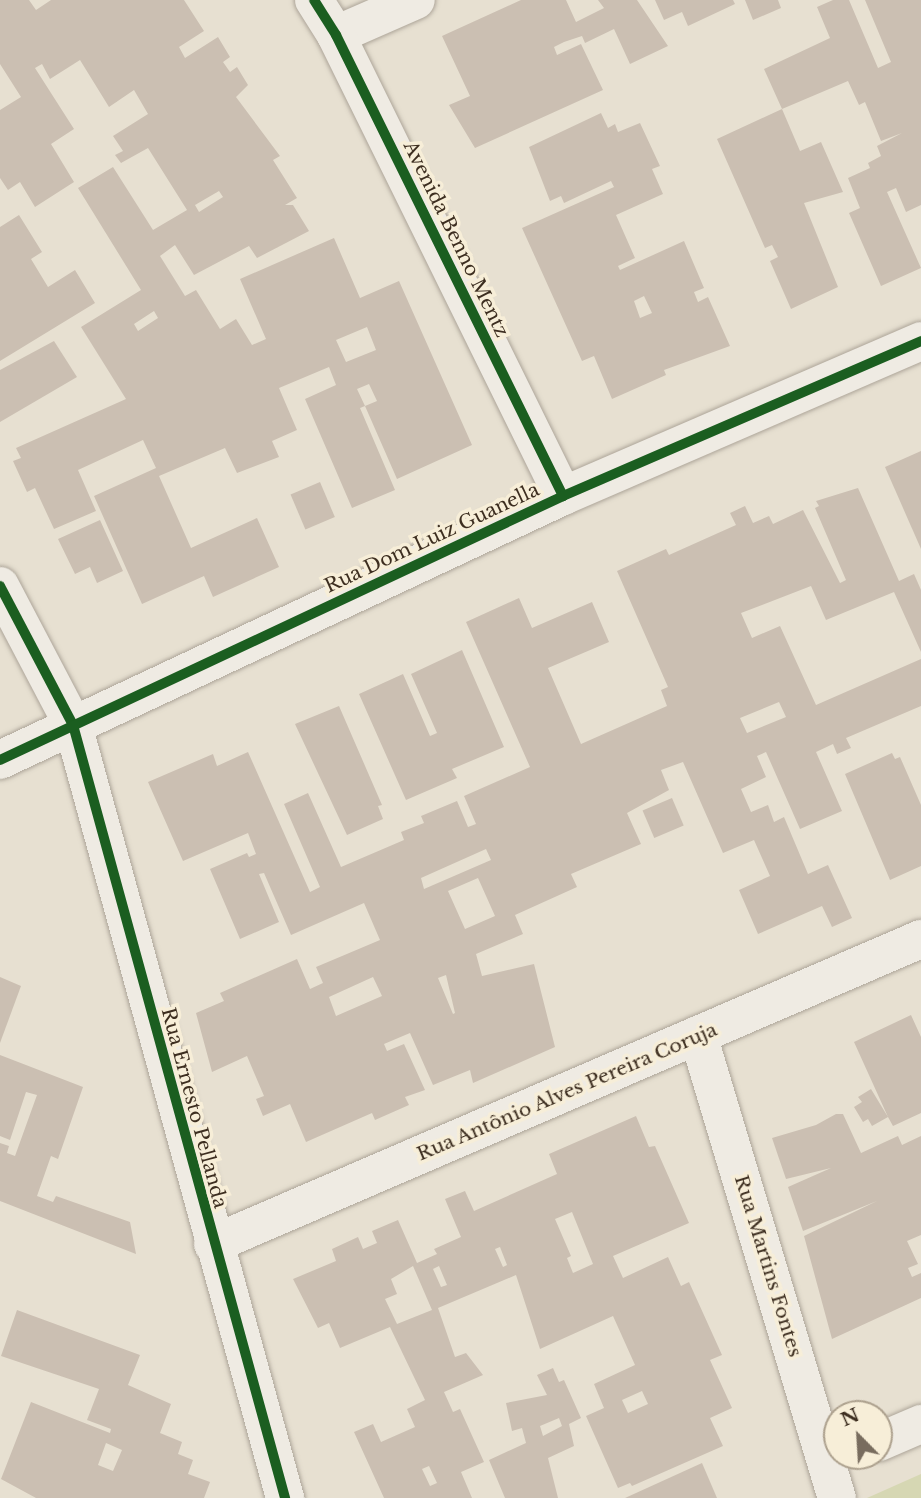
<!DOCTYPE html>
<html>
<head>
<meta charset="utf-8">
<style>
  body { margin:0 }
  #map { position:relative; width:921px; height:1498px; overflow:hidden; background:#e7e0d1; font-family:"Libre Baskerville",serif }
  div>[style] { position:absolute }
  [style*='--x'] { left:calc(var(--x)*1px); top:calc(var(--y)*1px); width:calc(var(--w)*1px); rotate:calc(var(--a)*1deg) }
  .green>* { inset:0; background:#d6d7b3 }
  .building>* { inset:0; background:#cbbfb2; transform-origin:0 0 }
  .roads { filter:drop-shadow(0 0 2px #ada599) drop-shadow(0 0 2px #ada599) }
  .minor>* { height:38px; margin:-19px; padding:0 19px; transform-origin:19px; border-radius:19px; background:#efebe3 }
  .tertiary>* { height:38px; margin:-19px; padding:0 19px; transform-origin:19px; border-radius:19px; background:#efebe3 }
  .cycleway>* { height:10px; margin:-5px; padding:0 5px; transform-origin:5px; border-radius:5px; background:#1b5e20 }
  span { translate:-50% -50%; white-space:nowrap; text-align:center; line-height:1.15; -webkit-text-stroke:7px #f7eed8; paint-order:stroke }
  .street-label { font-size:19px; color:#3d2e20 }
  .north { position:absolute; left:823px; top:1400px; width:70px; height:70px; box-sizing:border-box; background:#f7eed8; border:2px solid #ada18e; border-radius:50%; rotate:336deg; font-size:19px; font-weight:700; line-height:28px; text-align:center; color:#3d2e20 }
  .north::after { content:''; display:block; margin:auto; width:24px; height:32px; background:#786c5e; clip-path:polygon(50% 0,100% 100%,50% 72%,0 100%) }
</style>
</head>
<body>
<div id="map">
  <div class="green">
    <div style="clip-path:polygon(921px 1474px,921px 1498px,867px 1498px)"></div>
  </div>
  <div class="building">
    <div style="clip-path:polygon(evenodd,0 0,29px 0,36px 10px,51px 0,184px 0,204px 31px,179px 47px,185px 58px,218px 37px,230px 57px,223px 62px,230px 72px,237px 67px,248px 85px,236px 97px,280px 156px,273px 160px,297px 198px,285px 205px,293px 205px,309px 231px,257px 258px,249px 246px,194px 275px,175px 245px,160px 256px,185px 296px,196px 290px,220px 329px,236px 319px,252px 345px,266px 339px,240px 279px,334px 238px,360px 298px,399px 281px,472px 445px,397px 479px,365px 406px,360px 408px,395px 490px,352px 508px,305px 399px,336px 385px,329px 367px,279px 388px,297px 430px,272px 441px,279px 457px,237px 473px,225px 448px,159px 476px,191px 548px,257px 518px,279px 567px,213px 597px,204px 576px,142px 604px,94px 496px,156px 468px,143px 440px,78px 470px,96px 511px,54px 529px,35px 488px,27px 492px,13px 461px,21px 458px,16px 448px,126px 399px,81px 327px,141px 290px,78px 188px,113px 167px,153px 230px,187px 210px,148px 148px,121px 163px,115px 155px,123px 151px,113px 136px,148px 114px,134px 90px,109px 107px,80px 60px,50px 79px,42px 64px,35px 68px,74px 129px,51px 144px,74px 182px,35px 207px,20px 182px,8px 190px,0 178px,0 110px,21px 97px,0 64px,0 0,219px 191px,223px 197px,199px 212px,195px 205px,219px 191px,0 0,154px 311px,158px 318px,138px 331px,134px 324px,154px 311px,0 0,367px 327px,376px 350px,346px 362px,336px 340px,367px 327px,0 0,369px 384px,377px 401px,365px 406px,357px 389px,369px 384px)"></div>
    <div style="clip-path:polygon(521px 0,566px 0,576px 22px,604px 8px,598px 0,637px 0,668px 46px,630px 64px,614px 29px,585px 43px,582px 36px,564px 42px,554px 47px,557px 55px,581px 44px,603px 90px,475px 148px,449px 105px,470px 96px,442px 36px)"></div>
    <div style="clip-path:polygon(655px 0,733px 0,735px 4px,688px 26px,682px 12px,664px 20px)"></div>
    <div style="clip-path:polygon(745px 0,778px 0,781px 8px,753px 20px)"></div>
    <div style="clip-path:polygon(833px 0,849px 0,878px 68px,891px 62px,865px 0,921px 0,921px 205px,906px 212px,896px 188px,887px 192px,921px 268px,881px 286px,849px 213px,860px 208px,848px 178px,870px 168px,868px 163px,881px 156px,877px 146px,902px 133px,881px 141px,865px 102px,859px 105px,848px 81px,782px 109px,764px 69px,830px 38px,817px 7px)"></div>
    <div style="clip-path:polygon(782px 109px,800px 151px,821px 142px,843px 192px,804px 203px,838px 287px,791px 309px,770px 261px,778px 257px,772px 245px,765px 248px,717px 139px)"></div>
    <div style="clip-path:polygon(evenodd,601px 113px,608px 128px,615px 124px,618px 132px,640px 123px,660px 166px,652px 169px,663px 194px,616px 215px,635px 258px,618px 266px,620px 270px,684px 241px,704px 288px,694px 292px,698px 302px,708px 297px,730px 346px,664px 370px,666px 375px,612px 399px,594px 356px,582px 361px,522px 228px,614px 187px,611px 181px,564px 203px,561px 196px,550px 201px,529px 147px,601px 113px,644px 296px,652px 313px,640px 318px,634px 301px,644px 296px)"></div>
    <div style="clip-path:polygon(19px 215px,42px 252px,31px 259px,48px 287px,75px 270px,95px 303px,0 361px,0 227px)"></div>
    <div style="clip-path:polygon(54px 341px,77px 377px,0 422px,0 370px)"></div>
    <div style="clip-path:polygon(921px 451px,921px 549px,885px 467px)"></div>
    <div style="left:320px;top:482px;width:38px;height:32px;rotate:67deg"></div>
    <div style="clip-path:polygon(evenodd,858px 488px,899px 581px,914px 574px,921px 590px,921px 652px,894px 592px,826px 620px,811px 586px,741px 613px,752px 638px,780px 626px,816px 705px,921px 659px,921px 706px,846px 738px,851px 748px,837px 754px,833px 744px,816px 752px,842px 811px,800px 829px,766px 752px,757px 756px,766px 777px,741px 789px,751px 812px,768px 805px,774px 822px,784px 817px,808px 874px,828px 865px,852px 918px,832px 927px,822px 906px,758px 934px,739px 890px,770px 876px,754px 840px,723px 853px,683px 762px,661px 770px,669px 790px,627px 813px,641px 844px,571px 874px,577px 887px,515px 915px,523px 934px,476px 954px,482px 976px,534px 964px,555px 1047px,473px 1083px,470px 1070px,433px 1085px,410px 1033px,384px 1044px,387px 1051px,404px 1044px,425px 1090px,405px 1097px,409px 1105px,375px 1120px,372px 1113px,306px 1142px,290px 1104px,263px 1116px,256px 1099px,264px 1096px,247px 1056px,212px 1072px,196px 1013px,224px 1001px,220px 993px,297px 959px,310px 989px,323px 983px,316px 967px,380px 940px,364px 903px,291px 935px,264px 873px,259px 874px,279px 922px,240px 939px,210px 869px,247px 853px,249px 857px,256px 854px,248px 833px,183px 861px,148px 782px,213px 754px,217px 766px,248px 752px,310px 892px,320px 887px,284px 804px,308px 793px,341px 867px,404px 840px,401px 832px,424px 823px,421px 816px,457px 801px,468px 827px,476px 824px,464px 796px,530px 767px,466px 622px,519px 598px,532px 628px,592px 602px,609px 642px,548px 668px,581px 744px,667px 706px,661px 690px,668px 687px,617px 571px,666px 549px,669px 555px,736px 525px,730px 513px,745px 506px,753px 523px,769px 516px,773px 524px,803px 510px,840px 583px,846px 580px,815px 508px,819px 506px,816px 501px,858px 488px,779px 702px,786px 717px,747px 733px,740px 718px,779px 702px,858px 488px,486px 849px,491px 860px,424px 889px,421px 878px,486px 849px,858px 488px,478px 878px,495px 916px,465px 929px,448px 891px,478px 878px,858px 488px,446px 975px,455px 1013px,453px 1014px,438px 978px,446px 975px,858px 488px,373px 977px,382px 996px,336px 1016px,329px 997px,373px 977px)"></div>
    <div style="clip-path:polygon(100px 520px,123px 571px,97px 583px,90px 567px,75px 574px,58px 539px)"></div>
    <div style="clip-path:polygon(462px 650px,504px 747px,452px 769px,457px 778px,406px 800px,359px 694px,403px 674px,430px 736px,437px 733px,411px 674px)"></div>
    <div style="clip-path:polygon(339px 706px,382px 805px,378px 806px,383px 819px,347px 835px,295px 724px)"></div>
    <div style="clip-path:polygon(892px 753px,895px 759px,900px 757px,921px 805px,921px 866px,890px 880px,845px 774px)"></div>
    <div style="left:672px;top:798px;width:30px;height:32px;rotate:67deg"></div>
    <div style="clip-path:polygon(0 977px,21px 986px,0 1043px)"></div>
    <div style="clip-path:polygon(911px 1015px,921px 1037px,921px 1113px,893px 1126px,888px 1117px,872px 1126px,868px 1119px,863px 1122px,854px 1107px,862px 1102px,858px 1097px,871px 1089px,888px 1117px,854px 1042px)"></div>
    <div style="clip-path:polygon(0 1055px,83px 1087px,58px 1159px,51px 1156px,37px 1196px,53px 1202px,56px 1196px,130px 1222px,136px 1254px,0 1201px,0 1143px,9px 1146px,7px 1153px,15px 1156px,37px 1095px,26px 1092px,10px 1140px,0 1136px)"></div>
    <div style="clip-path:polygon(836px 1114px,843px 1114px,861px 1153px,898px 1136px,902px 1145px,921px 1136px,921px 1235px,907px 1241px,918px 1264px,908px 1268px,912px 1277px,921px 1273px,921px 1298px,832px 1339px,804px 1236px,877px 1201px,803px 1231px,788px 1187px,831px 1168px,786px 1179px,772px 1138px,816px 1125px)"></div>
    <div style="clip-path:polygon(evenodd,636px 1116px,649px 1147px,655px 1146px,689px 1223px,613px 1256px,623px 1278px,668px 1257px,681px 1286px,689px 1282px,722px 1355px,710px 1360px,732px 1408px,710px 1418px,723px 1446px,632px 1486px,630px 1483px,618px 1488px,586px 1416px,604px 1408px,594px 1384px,635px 1365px,613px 1316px,540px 1349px,516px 1275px,438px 1308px,455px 1357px,466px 1353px,483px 1375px,444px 1392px,453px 1412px,460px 1409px,484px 1462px,461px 1472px,472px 1498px,384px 1498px,354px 1432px,373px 1424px,381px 1442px,415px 1427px,407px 1409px,425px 1400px,390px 1327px,340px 1348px,329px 1323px,318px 1328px,293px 1279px,336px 1261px,332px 1249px,358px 1237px,363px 1249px,377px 1243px,372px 1231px,398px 1220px,417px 1263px,437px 1254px,434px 1249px,461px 1237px,445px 1199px,465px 1191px,474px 1211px,557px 1174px,549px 1154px,636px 1116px,572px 1212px,593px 1264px,573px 1273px,567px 1258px,571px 1256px,555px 1219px,572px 1212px,636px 1116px,500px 1247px,507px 1265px,503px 1267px,495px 1249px,500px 1247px,636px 1116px,413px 1266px,432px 1310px,397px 1324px,385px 1299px,397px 1294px,391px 1279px,413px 1266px,636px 1116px,439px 1266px,447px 1285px,441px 1287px,433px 1269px,439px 1266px,636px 1116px,642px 1391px,648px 1404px,628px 1413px,622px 1400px,642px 1391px,636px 1116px,429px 1466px,437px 1483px,430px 1486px,422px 1469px,429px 1466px)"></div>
    <div style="clip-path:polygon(evenodd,17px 1310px,140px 1355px,128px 1385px,171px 1404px,160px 1433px,182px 1442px,178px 1454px,193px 1460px,188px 1474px,210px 1482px,204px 1498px,36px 1498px,1px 1479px,31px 1402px,110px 1433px,111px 1429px,87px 1420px,99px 1389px,1px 1356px,17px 1310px,106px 1443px,122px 1450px,113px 1471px,98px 1465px,106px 1443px)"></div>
    <div style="clip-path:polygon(evenodd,553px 1368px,559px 1382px,564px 1380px,581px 1418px,569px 1424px,574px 1446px,548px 1458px,558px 1498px,505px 1498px,489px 1460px,526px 1443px,522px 1428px,512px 1431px,506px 1403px,547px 1395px,537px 1375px,553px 1368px,559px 1418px,562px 1426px,543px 1436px,540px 1426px,559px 1418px)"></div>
    <div style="clip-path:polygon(702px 1463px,717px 1498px,625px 1498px)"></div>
  </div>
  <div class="roads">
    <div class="minor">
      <div style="--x:336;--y:35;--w:87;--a:-23.6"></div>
      <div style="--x:0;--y:586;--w:157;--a:62.3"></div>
      <div style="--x:698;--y:1035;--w:483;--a:73.3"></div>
      <div style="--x:213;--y:1244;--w:771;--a:-23.31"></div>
      <div style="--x:879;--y:1442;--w:46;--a:-23.2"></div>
    </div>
    <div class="tertiary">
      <div style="--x:314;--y:0;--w:41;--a:57.8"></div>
      <div style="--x:336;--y:35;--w:514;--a:63.78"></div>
      <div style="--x:73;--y:725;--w:802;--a:74.66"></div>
      <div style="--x:0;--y:760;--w:622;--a:-25.12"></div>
      <div style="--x:563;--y:496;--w:390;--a:-23.4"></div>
    </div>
  </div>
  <div class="cycleway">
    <div style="--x:314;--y:0;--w:41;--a:57.8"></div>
    <div style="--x:336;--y:35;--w:514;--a:63.78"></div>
    <div style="--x:0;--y:586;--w:157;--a:62.3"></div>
    <div style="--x:73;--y:725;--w:802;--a:74.66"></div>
    <div style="--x:0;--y:760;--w:622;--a:-25.12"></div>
    <div style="--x:563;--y:496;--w:390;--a:-23.4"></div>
  </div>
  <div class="street-label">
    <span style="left:456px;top:239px;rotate:64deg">Avenida Benno Mentz</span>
    <span style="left:432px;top:538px;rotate:-25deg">Rua Dom Luiz Guanella</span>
    <span style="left:567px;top:1092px;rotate:-23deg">Rua Antônio Alves Pereira Coruja</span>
    <span style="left:194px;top:1108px;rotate:75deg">Rua Ernesto Pellanda</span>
    <span style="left:768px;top:1266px;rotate:73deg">Rua Martins Fontes</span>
  </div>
  <div class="north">N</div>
</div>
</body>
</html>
